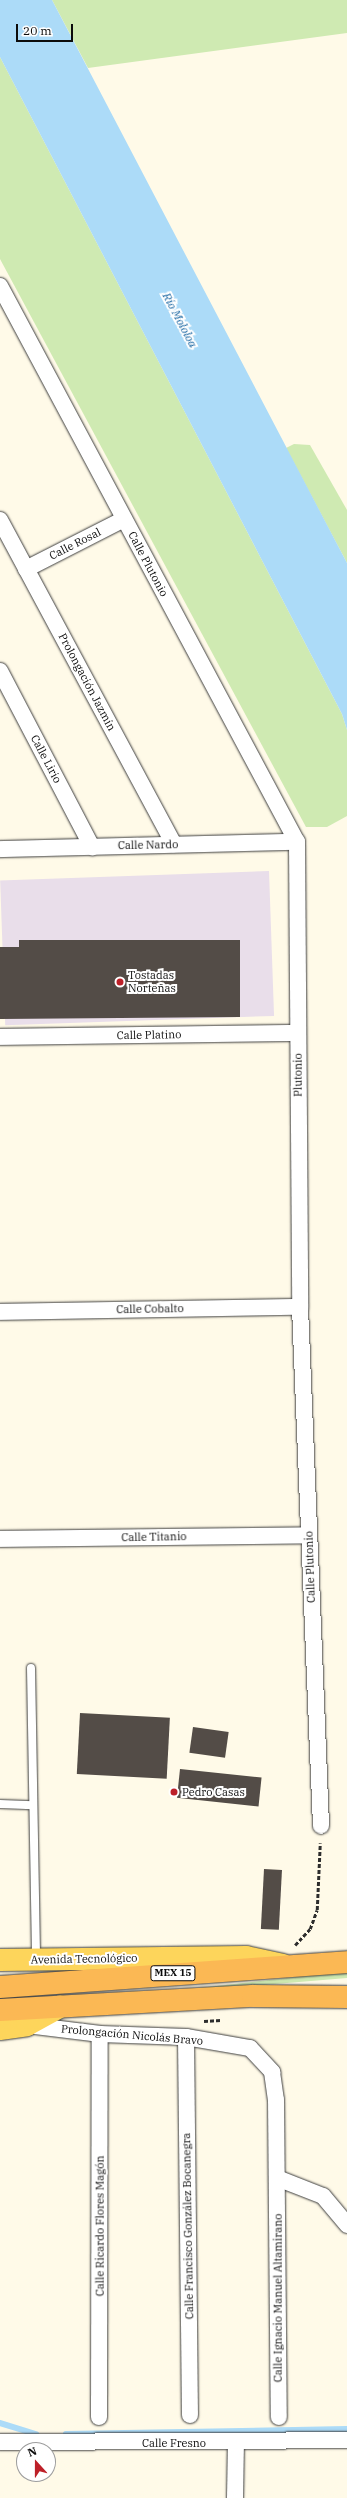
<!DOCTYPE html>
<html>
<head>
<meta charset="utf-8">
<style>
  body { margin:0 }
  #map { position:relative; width:347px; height:2498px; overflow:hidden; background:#fffae8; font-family:"IBM Plex Serif",serif }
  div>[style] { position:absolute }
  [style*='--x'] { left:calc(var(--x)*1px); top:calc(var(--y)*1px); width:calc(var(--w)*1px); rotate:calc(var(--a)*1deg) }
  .industrial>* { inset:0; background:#e9deea; transform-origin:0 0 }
  .green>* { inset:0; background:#cfeab2 }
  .water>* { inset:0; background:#acdbf8 }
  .stream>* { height:5.5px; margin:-2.75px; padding:0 2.75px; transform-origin:2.75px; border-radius:2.75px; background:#acdbf8 }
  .building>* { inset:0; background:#534c47; transform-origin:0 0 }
  .path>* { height:2.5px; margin-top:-1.25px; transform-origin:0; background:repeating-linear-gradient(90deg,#2d2d2d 0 4px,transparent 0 6px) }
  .roads { filter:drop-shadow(0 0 1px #3e3e3e) drop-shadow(0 0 1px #3e3e3e) }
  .service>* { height:8px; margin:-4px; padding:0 4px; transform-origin:4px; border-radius:4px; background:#fff }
  .minor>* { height:16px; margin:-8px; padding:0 8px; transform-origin:8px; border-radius:8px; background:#fff }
  .primary>* { height:22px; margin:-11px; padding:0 11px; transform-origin:11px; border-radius:11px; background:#fdd55b }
  .trunk>* { height:22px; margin:-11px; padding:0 11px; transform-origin:11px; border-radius:11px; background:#fbb854 }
  .dots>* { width:11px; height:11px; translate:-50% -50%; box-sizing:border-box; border:2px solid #fff; border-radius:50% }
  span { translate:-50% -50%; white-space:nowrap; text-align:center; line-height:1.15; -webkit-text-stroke:4px #fff; paint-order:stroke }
  .shield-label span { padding:1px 3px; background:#fff; border:1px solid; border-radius:3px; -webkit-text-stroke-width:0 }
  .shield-label { font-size:10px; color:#0b0b0b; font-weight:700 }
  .street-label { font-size:11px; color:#0b0b0b }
  .poi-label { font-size:11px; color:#0b0b0b }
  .left { translate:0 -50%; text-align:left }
  .water-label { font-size:12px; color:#12619f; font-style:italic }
  .north { position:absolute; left:16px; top:2442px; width:40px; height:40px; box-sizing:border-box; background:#fff; border:1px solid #9d9d9d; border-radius:50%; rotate:339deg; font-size:11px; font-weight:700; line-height:16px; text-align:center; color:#0b0b0b }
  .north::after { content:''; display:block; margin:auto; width:14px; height:18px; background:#bd2028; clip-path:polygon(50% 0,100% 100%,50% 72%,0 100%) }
  .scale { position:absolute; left:16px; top:24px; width:57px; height:18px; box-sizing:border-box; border:2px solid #0b0b0b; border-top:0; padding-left:5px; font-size:12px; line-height:14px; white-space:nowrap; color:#0b0b0b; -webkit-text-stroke:3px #fff; paint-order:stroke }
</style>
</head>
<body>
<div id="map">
  <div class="industrial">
    <div style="left:269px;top:871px;width:145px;height:269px;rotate:88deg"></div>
  </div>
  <div class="green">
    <div style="clip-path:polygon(52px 0,347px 0,347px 33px,88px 68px)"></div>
    <div style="clip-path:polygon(0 57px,342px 714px,347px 730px,347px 816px,327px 827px,306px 827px,0 259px)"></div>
    <div style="clip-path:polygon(294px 444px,310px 445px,347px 510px,347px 563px,286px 448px)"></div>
    <div style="clip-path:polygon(347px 1973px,347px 1978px,120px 1997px,322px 1974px)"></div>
  </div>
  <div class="water">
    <div style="clip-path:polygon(0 0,52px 0,347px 563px,347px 730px,342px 714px,0 57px)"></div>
  </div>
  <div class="stream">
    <div style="--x:0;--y:2423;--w:38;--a:17"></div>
    <div style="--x:66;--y:2434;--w:281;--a:-1"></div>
  </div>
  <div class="building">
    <div style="clip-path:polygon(19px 940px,240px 940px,240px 1017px,0 1019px,0 947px,19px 947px)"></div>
    <div style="left:80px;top:1713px;width:90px;height:61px;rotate:3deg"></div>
    <div style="left:193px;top:1727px;width:36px;height:26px;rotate:8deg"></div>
    <div style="left:180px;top:1769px;width:82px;height:29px;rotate:6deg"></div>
    <div style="left:264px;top:1869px;width:18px;height:60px;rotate:3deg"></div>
  </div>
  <div class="path">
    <div style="--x:295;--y:1945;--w:22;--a:-47"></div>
    <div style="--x:310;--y:1929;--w:20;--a:-70"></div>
    <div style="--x:317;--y:1910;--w:67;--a:-87.4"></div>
    <div style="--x:204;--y:2021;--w:17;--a:-3"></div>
  </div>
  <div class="roads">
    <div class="service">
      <div style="--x:31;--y:1668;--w:290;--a:89"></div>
      <div style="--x:0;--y:1804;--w:33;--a:2"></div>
    </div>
    <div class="minor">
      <div style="--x:0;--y:286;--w:630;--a:61.89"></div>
      <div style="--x:297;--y:842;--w:465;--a:89.6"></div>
      <div style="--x:300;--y:1307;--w:519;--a:87.68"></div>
      <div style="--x:0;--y:520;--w:368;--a:61.8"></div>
      <div style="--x:26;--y:569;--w:110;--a:-27"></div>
      <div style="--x:0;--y:671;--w:199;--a:62.4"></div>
      <div style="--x:0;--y:849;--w:297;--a:-1.4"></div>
      <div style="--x:0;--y:1037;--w:298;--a:-0.8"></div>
      <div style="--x:0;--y:1312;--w:300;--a:-1"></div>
      <div style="--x:0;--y:1539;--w:309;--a:-0.7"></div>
      <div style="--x:27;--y:2025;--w:74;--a:7"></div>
      <div style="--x:100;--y:2034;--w:86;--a:2"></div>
      <div style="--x:186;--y:2037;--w:65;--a:9.8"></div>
      <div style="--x:250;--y:2048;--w:33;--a:47"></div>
      <div style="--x:272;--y:2072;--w:28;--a:82"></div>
      <div style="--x:276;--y:2100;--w:317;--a:89.5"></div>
      <div style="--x:186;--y:2037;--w:378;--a:89.4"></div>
      <div style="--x:277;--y:2178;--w:49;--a:21.4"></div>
      <div style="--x:323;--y:2196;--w:38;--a:50"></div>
      <div style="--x:99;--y:2417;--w:383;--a:-89.9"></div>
      <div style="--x:0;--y:2442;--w:347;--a:-0.3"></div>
      <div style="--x:235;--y:2498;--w:55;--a:-89"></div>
    </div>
    <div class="primary">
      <div style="--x:0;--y:1960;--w:246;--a:-0.7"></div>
      <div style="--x:246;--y:1957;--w:38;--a:12"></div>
      <div style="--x:0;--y:2029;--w:27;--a:-8"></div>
      <div style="--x:27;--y:2025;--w:38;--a:-29"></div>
    </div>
    <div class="trunk">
      <div style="--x:0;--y:1987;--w:348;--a:-4.1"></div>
      <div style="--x:0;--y:2010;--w:253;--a:-3.2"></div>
      <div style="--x:253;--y:1996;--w:94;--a:0.6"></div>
    </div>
  </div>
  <div class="dots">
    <div style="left:120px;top:982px;background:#bd2028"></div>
    <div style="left:174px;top:1792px;background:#bd2028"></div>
  </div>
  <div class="shield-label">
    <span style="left:173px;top:1973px">MEX 15</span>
  </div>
  <div class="street-label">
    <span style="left:75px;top:544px;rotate:-27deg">Calle Rosal</span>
    <span style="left:148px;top:564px;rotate:62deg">Calle Plutonio</span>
    <span style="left:87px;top:682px;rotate:62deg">Prolongación Jazmín</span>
    <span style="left:46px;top:759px;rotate:62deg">Calle Lirio</span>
    <span style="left:148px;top:845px;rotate:-1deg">Calle Nardo</span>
    <span style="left:149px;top:1035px;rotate:-1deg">Calle Platino</span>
    <span style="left:298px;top:1075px;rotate:-90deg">Plutonio</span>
    <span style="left:150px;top:1309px;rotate:-1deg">Calle Cobalto</span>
    <span style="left:154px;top:1537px;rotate:-1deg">Calle Titanio</span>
    <span style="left:310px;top:1567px;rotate:-92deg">Calle Plutonio</span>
    <span style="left:84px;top:1959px;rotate:-1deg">Avenida Tecnológico</span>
    <span style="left:132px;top:2035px;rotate:5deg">Prolongación Nicolás Bravo</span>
    <span style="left:100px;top:2226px;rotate:-90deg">Calle Ricardo Flores Magón</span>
    <span style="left:188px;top:2226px;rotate:-91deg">Calle Francisco González Bocanegra</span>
    <span style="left:278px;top:2298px;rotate:-90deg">Calle Ignacio Manuel Altamirano</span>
    <span style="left:174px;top:2443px">Calle Fresno</span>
  </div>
  <div class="poi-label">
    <span class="left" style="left:128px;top:982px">Tostadas<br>Norteñas</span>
    <span class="left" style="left:182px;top:1792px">Pedro Casas</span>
  </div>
  <div class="water-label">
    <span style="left:180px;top:320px;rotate:62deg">Río Mololoa</span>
  </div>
  <div class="north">N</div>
  <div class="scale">20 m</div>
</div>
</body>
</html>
